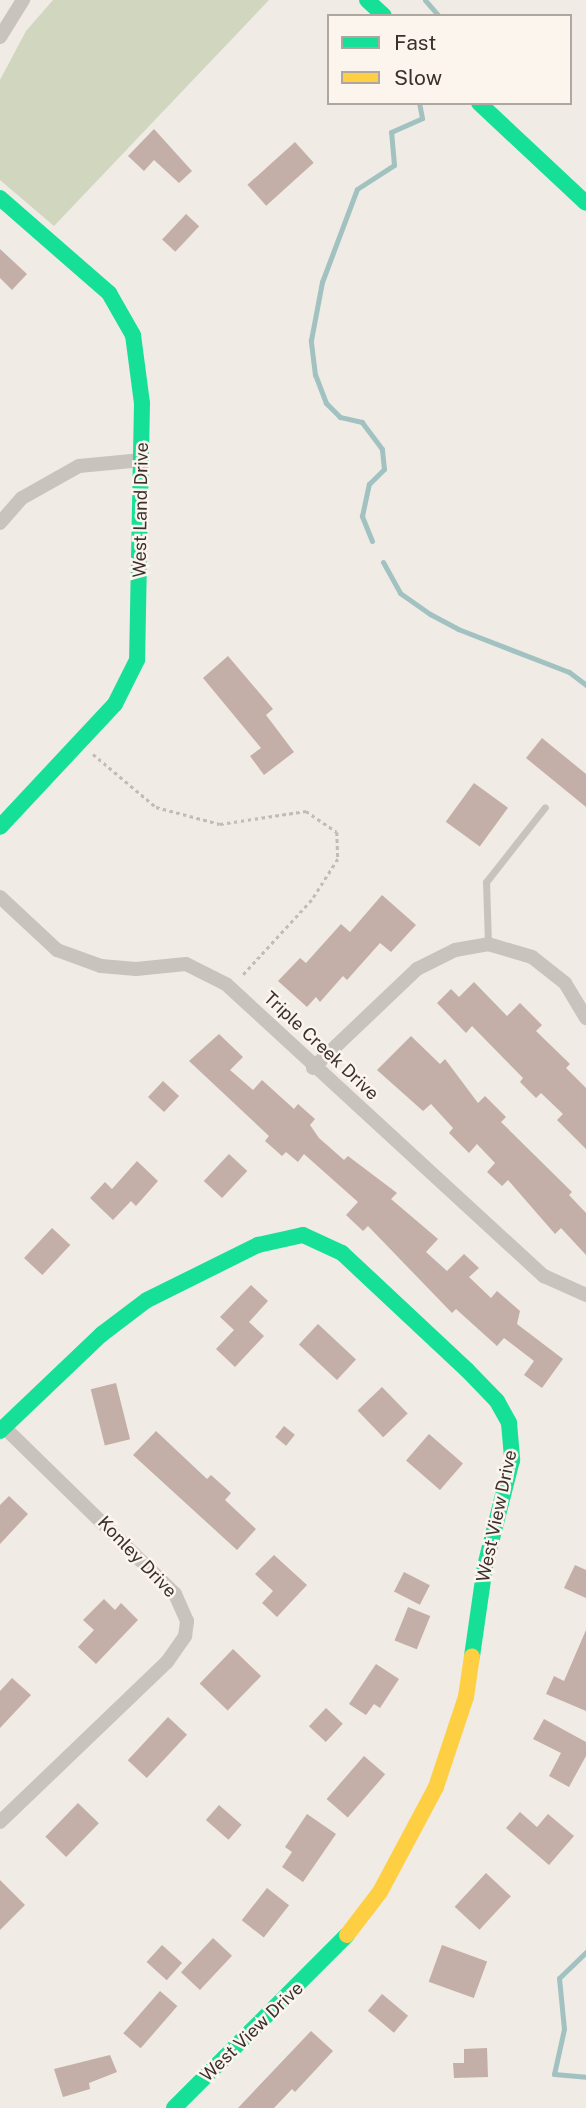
<!DOCTYPE html>
<html>
<head>
<meta charset="utf-8">
<style>
  body { margin:0 }
  #map { position:relative; width:586px; height:2108px; overflow:hidden; background:#f0ebe5; font-family:"Public Sans",sans-serif }
  div>[style] { position:absolute }
  [style*='--x'] { left:calc(var(--x)*1px); top:calc(var(--y)*1px); width:calc(var(--w)*1px); rotate:calc(var(--a)*1deg) }
  .green>* { inset:0; background:#d1d6bf }
  .stream>* { height:5px; margin:-2.5px; padding:0 2.5px; transform-origin:2.5px; border-radius:2.5px; background:#a1c2c1 }
  .building>* { inset:0; background:#c3afa7; transform-origin:0 0 }
  .path>* { height:2.5px; margin-top:-1.25px; transform-origin:0; background:repeating-linear-gradient(90deg,#c2bbb6 0 3.5px,transparent 0 7px) }
  .lane>* { height:7px; margin:-3.5px; padding:0 3.5px; transform-origin:3.5px; border-radius:3.5px; background:#c9c3be }
  .street>* { height:14px; margin:-7px; padding:0 7px; transform-origin:7px; border-radius:7px; background:#c9c3be }
  .fast>* { height:16px; margin:-8px; padding:0 8px; transform-origin:8px; border-radius:8px; background:#16e098 }
  .slow>* { height:16px; margin:-8px; padding:0 8px; transform-origin:8px; border-radius:8px; background:#ffcf43 }
  span { translate:-50% -50%; white-space:nowrap; text-align:center; line-height:1.15; -webkit-text-stroke:5px #fbf5ee; paint-order:stroke }
  .street-label { font-size:18px; color:#3b302b }
  .legend { position:absolute; left:327px; top:14px; width:245px; height:91px; box-sizing:border-box; background:#fbf5ee; border:2px solid #aea6a0; margin:0; padding:9px 12px; list-style:none; font-size:21px; color:#3b302b }
  .legend li { display:flex; align-items:center; gap:14px; height:35px }
  .legend b { width:35px; border:2px solid #aea6a0 }
</style>
</head>
<body>
<div id="map">
  <div class="green">
    <div style="clip-path:polygon(53px 0,269px 0,54px 226px,0 180px,0 80px,26px 31px)"></div>
  </div>
  <div class="stream">
    <div style="--x:425;--y:0;--w:21;--a:49"></div>
    <div style="--x:372;--y:541;--w:27;--a:-112"></div>
    <div style="--x:362;--y:516;--w:33;--a:-78"></div>
    <div style="--x:369;--y:484;--w:21;--a:-45"></div>
    <div style="--x:384;--y:469;--w:20;--a:-96"></div>
    <div style="--x:382;--y:449;--w:34;--a:-127"></div>
    <div style="--x:362;--y:422;--w:23;--a:-167"></div>
    <div style="--x:340;--y:417;--w:20;--a:-135"></div>
    <div style="--x:326;--y:403;--w:30;--a:-111"></div>
    <div style="--x:315;--y:375;--w:35;--a:-97"></div>
    <div style="--x:311;--y:340;--w:59;--a:-79.3"></div>
    <div style="--x:322;--y:282;--w:99;--a:-69.4"></div>
    <div style="--x:357;--y:189;--w:44;--a:-33"></div>
    <div style="--x:394;--y:165;--w:33;--a:-95"></div>
    <div style="--x:391;--y:132;--w:34;--a:-24"></div>
    <div style="--x:422;--y:118;--w:15;--a:-101"></div>
    <div style="--x:383;--y:562;--w:35;--a:61"></div>
    <div style="--x:400;--y:593;--w:37;--a:35"></div>
    <div style="--x:430;--y:614;--w:32;--a:28"></div>
    <div style="--x:458;--y:629;--w:119;--a:21.2"></div>
    <div style="--x:569;--y:672;--w:21;--a:37"></div>
    <div style="--x:586;--y:1952;--w:37;--a:136"></div>
    <div style="--x:559;--y:1978;--w:51;--a:84.4"></div>
    <div style="--x:564;--y:2029;--w:46;--a:102.5"></div>
    <div style="--x:554;--y:2074;--w:32;--a:5"></div>
  </div>
  <div class="building">
    <div style="clip-path:polygon(154px 129px,192px 171px,179px 183px,154px 160px,144px 171px,128px 156px)"></div>
    <div style="left:295px;top:142px;width:28px;height:64px;rotate:48deg"></div>
    <div style="left:186px;top:214px;width:18px;height:35px;rotate:43deg"></div>
    <div style="clip-path:polygon(0 249px,27px 274px,12px 290px,0 278px)"></div>
    <div style="clip-path:polygon(228px 656px,273px 709px,266px 715px,294px 752px,264px 775px,250px 756px,261px 748px,203px 678px)"></div>
    <div style="clip-path:polygon(542px 738px,586px 774px,586px 807px,526px 758px)"></div>
    <div style="left:474px;top:783px;width:42px;height:48px;rotate:36deg"></div>
    <div style="clip-path:polygon(382px 895px,416px 925px,391px 952px,380px 943px,347px 980px,343px 976px,320px 1002px,316px 997px,307px 1007px,278px 981px,300px 958px,306px 963px,341px 924px,350px 932px)"></div>
    <div style="clip-path:polygon(474px 982px,507px 1016px,520px 1003px,542px 1025px,536px 1031px,570px 1064px,566px 1068px,586px 1088px,586px 1149px,557px 1120px,563px 1114px,541px 1093px,536px 1098px,520px 1082px,523px 1078px,472px 1026px,466px 1033px,437px 1003px,451px 989px,459px 997px)"></div>
    <div style="clip-path:polygon(219px 1034px,243px 1057px,230px 1070px,253px 1090px,262px 1080px,294px 1109px,298px 1104px,315px 1119px,310px 1125px,319px 1138px,344px 1160px,348px 1156px,397px 1193px,391px 1199px,438px 1239px,426px 1252px,447px 1271px,464px 1254px,479px 1268px,469px 1277px,491px 1298px,497px 1291px,520px 1311px,517px 1324px,563px 1359px,542px 1388px,524px 1375px,534px 1361px,504px 1338px,497px 1346px,456px 1309px,452px 1313px,368px 1226px,363px 1231px,346px 1215px,358px 1202px,304px 1154px,298px 1162px,286px 1152px,282px 1156px,265px 1141px,269px 1136px,189px 1061px)"></div>
    <div style="clip-path:polygon(411px 1036px,440px 1064px,445px 1059px,478px 1103px,485px 1096px,506px 1117px,501px 1122px,572px 1192px,569px 1195px,586px 1213px,586px 1255px,561px 1228px,555px 1234px,508px 1180px,502px 1186px,487px 1172px,495px 1163px,477px 1144px,469px 1153px,449px 1133px,453px 1128px,431px 1104px,423px 1111px,377px 1070px)"></div>
    <div style="left:163px;top:1081px;width:22px;height:22px;rotate:43deg"></div>
    <div style="left:229px;top:1154px;width:25px;height:37px;rotate:43deg"></div>
    <div style="clip-path:polygon(137px 1161px,158px 1181px,136px 1206px,131px 1201px,113px 1220px,90px 1198px,105px 1182px,112px 1189px)"></div>
    <div style="left:52px;top:1228px;width:25px;height:41px;rotate:43deg"></div>
    <div style="clip-path:polygon(251px 1285px,268px 1301px,249px 1322px,264px 1336px,235px 1367px,216px 1349px,234px 1330px,220px 1317px)"></div>
    <div style="left:318px;top:1324px;width:52px;height:28px;rotate:43deg"></div>
    <div style="left:116px;top:1383px;width:58px;height:26px;rotate:76deg"></div>
    <div style="left:382px;top:1387px;width:37px;height:34px;rotate:46deg"></div>
    <div style="left:284px;top:1426px;width:14px;height:14px;rotate:39deg"></div>
    <div style="clip-path:polygon(156px 1431px,207px 1479px,211px 1475px,231px 1493px,225px 1500px,256px 1529px,237px 1550px,133px 1455px)"></div>
    <div style="left:429px;top:1434px;width:45px;height:35px;rotate:41deg"></div>
    <div style="clip-path:polygon(9px 1496px,28px 1514px,0 1544px,0 1505px)"></div>
    <div style="clip-path:polygon(274px 1555px,307px 1585px,277px 1617px,262px 1603px,273px 1591px,255px 1574px)"></div>
    <div style="clip-path:polygon(575px 1565px,586px 1570px,586px 1598px,564px 1588px)"></div>
    <div style="left:404px;top:1572px;width:29px;height:22px;rotate:27deg"></div>
    <div style="clip-path:polygon(104px 1599px,115px 1610px,121px 1603px,138px 1620px,96px 1664px,78px 1647px,94px 1630px,83px 1620px)"></div>
    <div style="left:408px;top:1607px;width:24px;height:36px;rotate:22deg"></div>
    <div style="clip-path:polygon(586px 1630px,586px 1711px,546px 1694px,554px 1676px,564px 1681px)"></div>
    <div style="left:233px;top:1649px;width:39px;height:48px;rotate:44deg"></div>
    <div style="clip-path:polygon(376px 1664px,399px 1679px,380px 1708px,374px 1704px,366px 1715px,349px 1704px)"></div>
    <div style="clip-path:polygon(12px 1678px,31px 1695px,0 1728px,0 1691px)"></div>
    <div style="left:326px;top:1708px;width:23px;height:25px;rotate:43deg"></div>
    <div style="left:168px;top:1717px;width:26px;height:59px;rotate:43deg"></div>
    <div style="clip-path:polygon(544px 1719px,586px 1742px,586px 1756px,569px 1787px,549px 1776px,561px 1753px,533px 1739px)"></div>
    <div style="left:364px;top:1756px;width:28px;height:57px;rotate:41deg"></div>
    <div style="left:78px;top:1803px;width:29px;height:47px;rotate:44deg"></div>
    <div style="left:219px;top:1805px;width:30px;height:20px;rotate:41deg"></div>
    <div style="clip-path:polygon(520px 1812px,537px 1827px,548px 1814px,574px 1836px,549px 1865px,506px 1828px)"></div>
    <div style="clip-path:polygon(307px 1814px,336px 1834px,303px 1882px,282px 1867px,292px 1852px,285px 1847px)"></div>
    <div style="left:486px;top:1873px;width:34px;height:46px;rotate:43deg"></div>
    <div style="clip-path:polygon(0 1880px,25px 1905px,0 1930px)"></div>
    <div style="left:267px;top:1888px;width:28px;height:41px;rotate:38deg"></div>
    <div style="left:213px;top:1938px;width:26px;height:47px;rotate:43deg"></div>
    <div style="left:162px;top:1945px;width:27px;height:23px;rotate:42deg"></div>
    <div style="left:442px;top:1945px;width:48px;height:39px;rotate:20deg"></div>
    <div style="left:160px;top:1991px;width:23px;height:56px;rotate:41deg"></div>
    <div style="left:382px;top:1994px;width:34px;height:22px;rotate:40deg"></div>
    <div style="clip-path:polygon(311px 2031px,333px 2051px,295px 2092px,292px 2089px,274px 2108px,238px 2108px)"></div>
    <div style="clip-path:polygon(487px 2048px,488px 2077px,454px 2078px,453px 2063px,464px 2063px,464px 2049px)"></div>
    <div style="clip-path:polygon(110px 2055px,117px 2072px,89px 2083px,90px 2089px,63px 2097px,54px 2069px)"></div>
  </div>
  <div class="path">
    <div style="--x:93;--y:754;--w:82;--a:40.1"></div>
    <div style="--x:156;--y:807;--w:66;--a:14.9"></div>
    <div style="--x:220;--y:824;--w:87;--a:-8.6"></div>
    <div style="--x:306;--y:811;--w:37;--a:34"></div>
    <div style="--x:337;--y:832;--w:27;--a:88"></div>
    <div style="--x:338;--y:859;--w:49;--a:122.4"></div>
    <div style="--x:312;--y:900;--w:103;--a:132.6"></div>
  </div>
  <div class="lane">
    <div style="--x:488;--y:944;--w:62;--a:-91.8"></div>
    <div style="--x:486;--y:882;--w:95;--a:-51.8"></div>
  </div>
  <div class="street">
    <div style="--x:0;--y:37;--w:44;--a:-58.1"></div>
    <div style="--x:0;--y:523;--w:33;--a:-49"></div>
    <div style="--x:22;--y:498;--w:65;--a:-29.3"></div>
    <div style="--x:79;--y:466;--w:63;--a:-5.4"></div>
    <div style="--x:0;--y:897;--w:78;--a:42.9"></div>
    <div style="--x:57;--y:950;--w:47;--a:20"></div>
    <div style="--x:101;--y:966;--w:35;--a:5"></div>
    <div style="--x:136;--y:969;--w:50;--a:-5.7"></div>
    <div style="--x:186;--y:964;--w:45;--a:26.6"></div>
    <div style="--x:226;--y:984;--w:432;--a:42.6"></div>
    <div style="--x:544;--y:1276;--w:46;--a:24.3"></div>
    <div style="--x:313;--y:1068;--w:144;--a:-43.6"></div>
    <div style="--x:417;--y:969;--w:42;--a:-26.6"></div>
    <div style="--x:455;--y:950;--w:34;--a:-10"></div>
    <div style="--x:488;--y:944;--w:46;--a:16.5"></div>
    <div style="--x:532;--y:957;--w:42;--a:38.2"></div>
    <div style="--x:565;--y:983;--w:41;--a:59"></div>
    <div style="--x:0;--y:1822;--w:231;--a:-43.8"></div>
    <div style="--x:167;--y:1662;--w:32;--a:-55"></div>
    <div style="--x:185;--y:1636;--w:15;--a:-82"></div>
    <div style="--x:187;--y:1621;--w:30;--a:-114"></div>
    <div style="--x:175;--y:1594;--w:239;--a:-135.7"></div>
  </div>
  <div class="fast">
    <div style="--x:367;--y:0;--w:23;--a:43"></div>
    <div style="--x:479;--y:103;--w:146;--a:43.1"></div>
    <div style="--x:0;--y:198;--w:145;--a:41.1"></div>
    <div style="--x:109;--y:293;--w:48;--a:60.3"></div>
    <div style="--x:133;--y:335;--w:69;--a:82.5"></div>
    <div style="--x:142;--y:403;--w:257;--a:91.1"></div>
    <div style="--x:137;--y:660;--w:49;--a:116.6"></div>
    <div style="--x:115;--y:704;--w:168;--a:133.1"></div>
    <div style="--x:0;--y:1431;--w:141;--a:-43.6"></div>
    <div style="--x:102;--y:1334;--w:56;--a:-37.1"></div>
    <div style="--x:147;--y:1300;--w:124;--a:-26.4"></div>
    <div style="--x:258;--y:1245;--w:46;--a:-12.5"></div>
    <div style="--x:303;--y:1235;--w:43;--a:24.8"></div>
    <div style="--x:342;--y:1253;--w:171;--a:43.1"></div>
    <div style="--x:467;--y:1370;--w:43;--a:45.9"></div>
    <div style="--x:497;--y:1401;--w:25;--a:61"></div>
    <div style="--x:509;--y:1423;--w:37;--a:85"></div>
    <div style="--x:512;--y:1460;--w:109;--a:104.3"></div>
    <div style="--x:485;--y:1566;--w:91;--a:98.2"></div>
    <div style="--x:174;--y:2108;--w:245;--a:-45"></div>
  </div>
  <div class="slow">
    <div style="--x:347;--y:1935;--w:54;--a:-52.5"></div>
    <div style="--x:380;--y:1892;--w:119;--a:-61.9"></div>
    <div style="--x:436;--y:1787;--w:95;--a:-71.6"></div>
    <div style="--x:466;--y:1697;--w:41;--a:-81.7"></div>
  </div>
  <div class="street-label">
    <span style="left:141px;top:510px;rotate:-89deg">West Land Drive</span>
    <span style="left:321px;top:1046px;rotate:43deg">Triple Creek Drive</span>
    <span style="left:497px;top:1516px;rotate:-78deg">West View Drive</span>
    <span style="left:137px;top:1557px;rotate:46deg">Konley Drive</span>
    <span style="left:252px;top:2032px;rotate:-44deg">West View Drive</span>
  </div>
  <ul class="legend">
  <li><b style="height:9px;background:#16e098"></b>Fast</li>
  <li><b style="height:9px;background:#ffcf43"></b>Slow</li>
  </ul>
</div>
</body>
</html>
